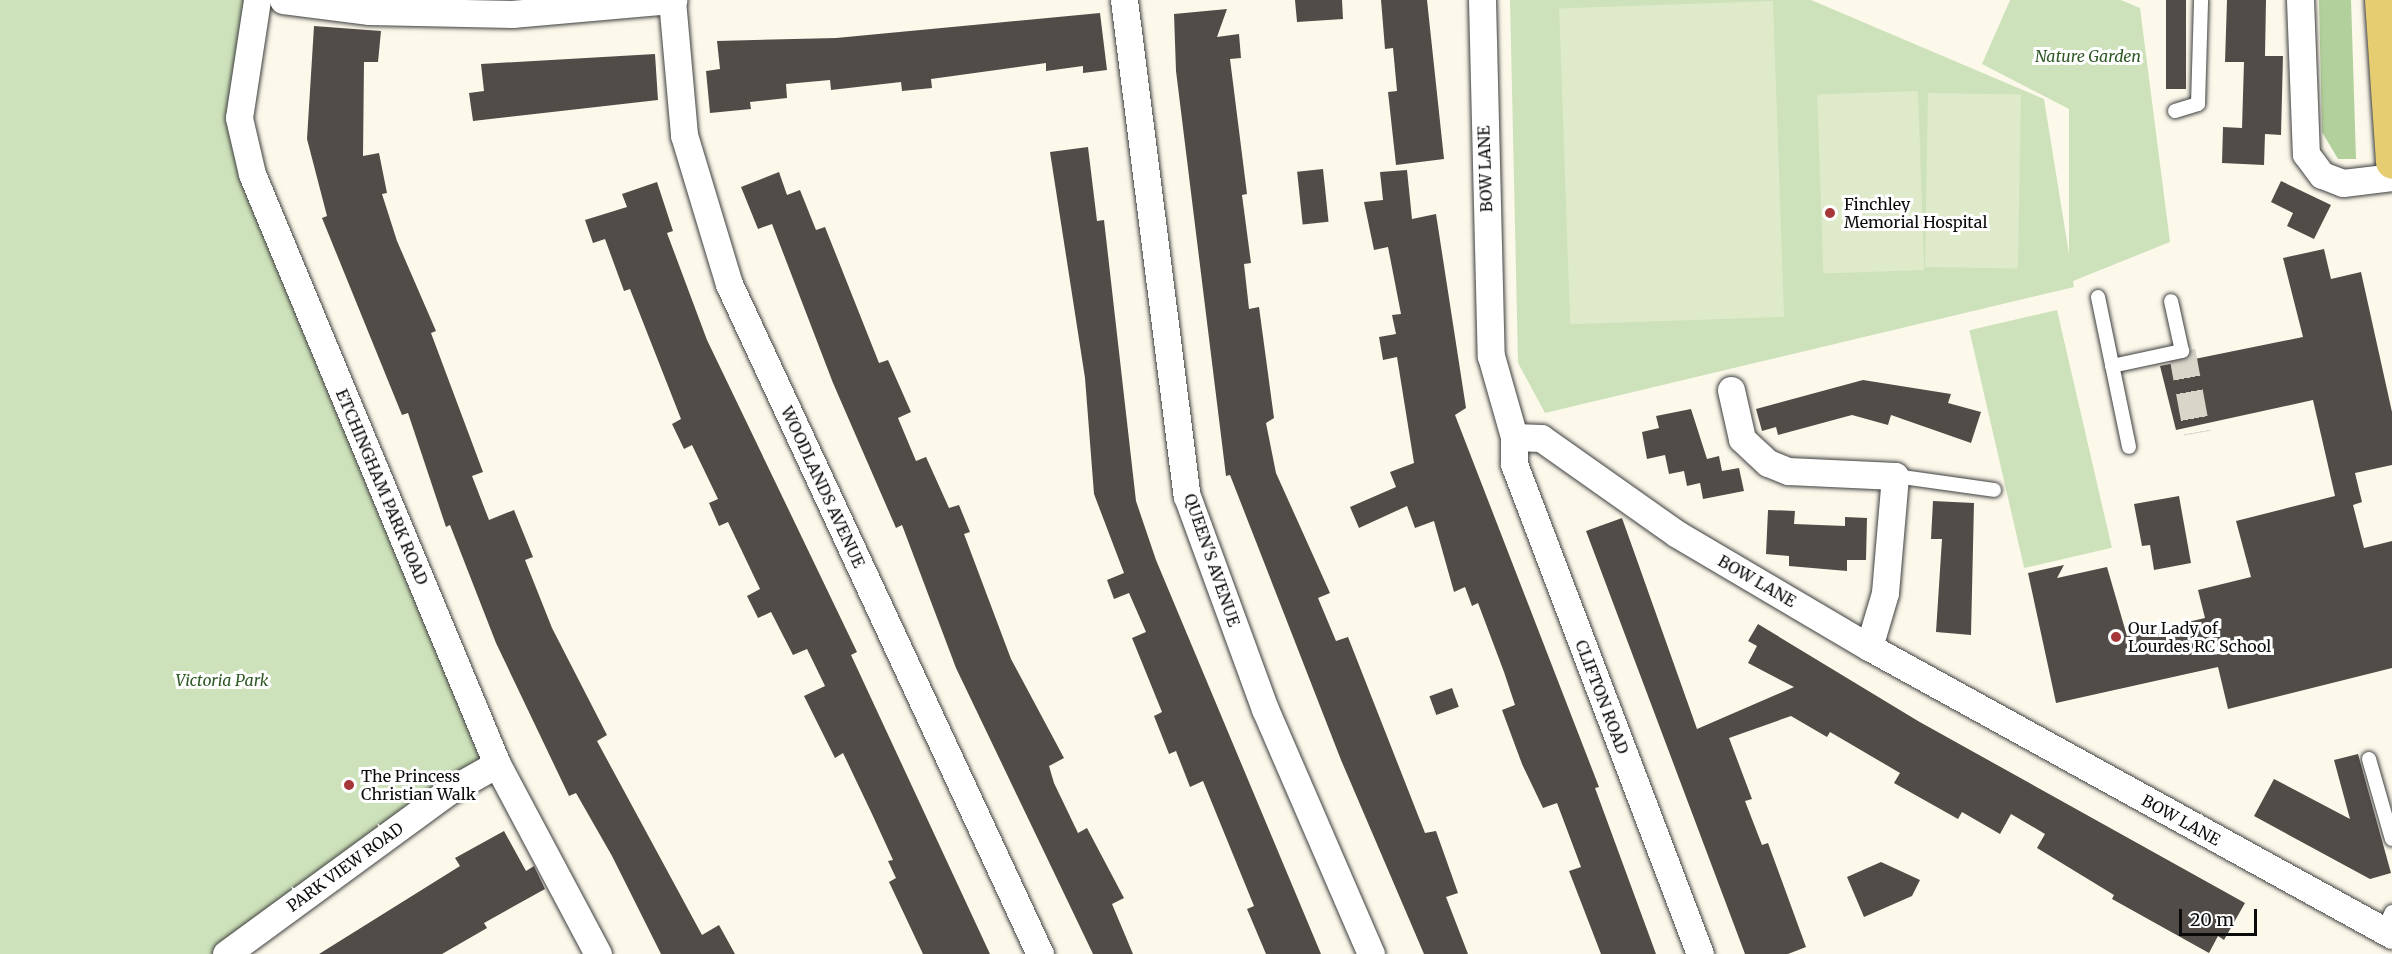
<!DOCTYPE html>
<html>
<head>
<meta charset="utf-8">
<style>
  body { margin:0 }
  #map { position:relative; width:2392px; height:954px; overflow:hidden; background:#fcf9eb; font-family:Merriweather,serif }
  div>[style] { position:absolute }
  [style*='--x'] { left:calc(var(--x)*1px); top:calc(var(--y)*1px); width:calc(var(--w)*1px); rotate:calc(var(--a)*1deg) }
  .green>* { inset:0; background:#cde2ba; transform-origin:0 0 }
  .forest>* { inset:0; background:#b2d09b }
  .pitch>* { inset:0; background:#deeaca; transform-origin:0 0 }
  .building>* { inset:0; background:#524c49; transform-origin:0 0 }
  .minor-tunnel>* { height:27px; margin-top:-13.5px; transform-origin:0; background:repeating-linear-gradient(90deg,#d8d5c9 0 27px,transparent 0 41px) }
  .roads { filter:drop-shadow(0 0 2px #3e3e3e) drop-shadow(0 0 2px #3e3e3e) }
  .service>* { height:14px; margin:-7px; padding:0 7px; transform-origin:7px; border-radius:7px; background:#fff }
  .minor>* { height:27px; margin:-13.5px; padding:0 13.5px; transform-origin:13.5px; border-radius:13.5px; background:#fff }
  .primary>* { height:33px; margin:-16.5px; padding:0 16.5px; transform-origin:16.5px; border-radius:16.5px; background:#e6cd71 }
  .dots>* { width:16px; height:16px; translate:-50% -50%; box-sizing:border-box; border:3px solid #fff; border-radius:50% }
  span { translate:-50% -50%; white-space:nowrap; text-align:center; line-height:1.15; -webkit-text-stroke:6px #fff; paint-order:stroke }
  .park-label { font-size:16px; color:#2e5925; font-style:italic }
  .street-label { font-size:16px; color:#0b0b0b }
  .poi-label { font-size:16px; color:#0b0b0b }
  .left { translate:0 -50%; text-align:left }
  .scale { position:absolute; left:2179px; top:909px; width:78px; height:27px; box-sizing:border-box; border:3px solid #0b0b0b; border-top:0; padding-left:8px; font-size:18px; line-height:21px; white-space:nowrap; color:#0b0b0b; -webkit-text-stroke:4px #fff; paint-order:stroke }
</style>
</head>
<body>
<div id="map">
  <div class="green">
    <div style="clip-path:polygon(0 0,257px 0,252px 174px,498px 764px,226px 954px,0 954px)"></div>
    <div style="clip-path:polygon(1510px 0,1811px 0,2044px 99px,2069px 254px,2069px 109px,1982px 64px,2010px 0,2121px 0,2140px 8px,2170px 242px,2073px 281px,2074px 287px,1545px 413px,1518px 363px)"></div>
    <div style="left:2057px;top:310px;width:244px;height:90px;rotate:77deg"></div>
  </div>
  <div class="forest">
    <div style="clip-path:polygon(2319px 0,2351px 0,2356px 159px,2338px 159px,2322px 132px)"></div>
  </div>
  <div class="pitch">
    <div style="left:1773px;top:1px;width:316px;height:214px;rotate:88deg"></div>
    <div style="left:1918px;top:91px;width:179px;height:101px;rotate:88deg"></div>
    <div style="left:1928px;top:93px;width:93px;height:174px;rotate:1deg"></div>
  </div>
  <div class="building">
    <div style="clip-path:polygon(1295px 0,1342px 0,1343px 19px,1297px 22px)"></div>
    <div style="clip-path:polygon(1381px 0,1427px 0,1444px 159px,1396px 165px,1388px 92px,1397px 91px,1393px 48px,1385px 49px)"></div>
    <div style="left:2166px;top:0;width:20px;height:89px"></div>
    <div style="clip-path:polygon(2227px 0,2266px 0,2265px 56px,2283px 56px,2281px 135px,2265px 134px,2264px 165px,2222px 163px,2223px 127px,2242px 128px,2244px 62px,2225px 62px)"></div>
    <div style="clip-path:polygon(1227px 9px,1217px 37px,1239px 34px,1241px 58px,1230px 59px,1247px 194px,1242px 195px,1251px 263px,1244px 264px,1249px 309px,1259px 307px,1274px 418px,1266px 423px,1276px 473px,1330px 593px,1318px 598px,1336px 641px,1348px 637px,1425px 833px,1436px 831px,1458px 893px,1446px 897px,1468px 954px,1424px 954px,1341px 760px,1230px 475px,1226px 476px,1176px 71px,1174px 14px)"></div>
    <div style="clip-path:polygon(1100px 13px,1107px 70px,1083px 73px,1083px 66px,1046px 71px,1046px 63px,931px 79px,932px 88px,902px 91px,901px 82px,831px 90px,830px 80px,786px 84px,787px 98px,750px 102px,751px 109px,710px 113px,706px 71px,720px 69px,717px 41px,836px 38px)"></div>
    <div style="clip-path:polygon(314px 26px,381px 31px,378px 62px,364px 62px,363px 156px,379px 153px,387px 193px,382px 194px,397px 241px,436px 331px,431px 333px,483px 472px,472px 476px,489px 520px,514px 510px,533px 557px,525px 560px,552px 628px,607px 735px,597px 741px,702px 935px,719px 925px,735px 954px,661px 954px,612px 856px,576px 793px,569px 796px,496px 643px,450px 525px,446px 527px,408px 413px,402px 415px,322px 218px,327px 216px,307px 139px)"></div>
    <div style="clip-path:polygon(655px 54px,658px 100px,473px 121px,469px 93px,484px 91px,481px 64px)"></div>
    <div style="clip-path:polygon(1088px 147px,1097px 221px,1104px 220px,1136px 501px,1156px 560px,1321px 954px,1266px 954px,1247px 909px,1254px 906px,1203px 781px,1190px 787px,1176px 751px,1169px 754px,1154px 716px,1162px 712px,1132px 638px,1146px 632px,1129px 593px,1114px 599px,1107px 580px,1124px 573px,1094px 494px,1085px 378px,1050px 152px)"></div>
    <div style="left:1323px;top:169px;width:53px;height:26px;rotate:84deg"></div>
    <div style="clip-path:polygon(1407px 170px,1412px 219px,1436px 214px,1466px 408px,1455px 415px,1599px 787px,1595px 788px,1656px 954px,1601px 954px,1569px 871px,1581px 867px,1557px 803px,1543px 808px,1522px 764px,1502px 710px,1515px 705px,1504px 672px,1478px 603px,1472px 606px,1465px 587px,1454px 592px,1434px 521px,1415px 528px,1407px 506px,1359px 528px,1350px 507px,1396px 487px,1390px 472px,1414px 463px,1397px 357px,1383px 360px,1379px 337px,1396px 334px,1392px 315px,1401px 314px,1388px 247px,1374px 250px,1364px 202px,1383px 200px,1380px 172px)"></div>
    <div style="clip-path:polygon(779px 172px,787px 195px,800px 190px,816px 230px,825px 227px,879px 363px,888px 360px,911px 412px,898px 418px,916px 461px,926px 457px,949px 508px,959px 505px,970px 532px,964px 534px,1011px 659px,1064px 758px,1049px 766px,1054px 783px,1078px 833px,1087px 828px,1124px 898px,1112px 904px,1133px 954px,1093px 954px,956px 668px,902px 525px,896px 528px,833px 383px,772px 224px,758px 229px,741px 187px)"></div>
    <div style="clip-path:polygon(2281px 181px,2331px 205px,2314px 239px,2287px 226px,2293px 213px,2271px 202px)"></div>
    <div style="clip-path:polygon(657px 182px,673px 231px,667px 233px,707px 340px,857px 652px,851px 655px,990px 954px,923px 954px,889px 882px,896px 878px,888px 861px,893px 860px,872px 814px,843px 753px,835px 758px,804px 696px,825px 686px,807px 649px,793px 655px,771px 612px,758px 618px,747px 596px,760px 589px,728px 522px,719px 526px,709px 503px,718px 499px,692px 445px,684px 449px,672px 424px,681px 419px,630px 289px,624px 291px,605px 239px,593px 243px,585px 220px,627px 207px,622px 194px)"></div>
    <div style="clip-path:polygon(2324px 249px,2331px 279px,2361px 272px,2392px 412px,2392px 465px,2355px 473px,2362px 502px,2353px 505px,2364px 548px,2392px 541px,2392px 668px,2228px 709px,2218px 667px,2056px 703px,2028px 573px,2064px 565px,2057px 578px,2107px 567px,2127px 636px,2205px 618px,2198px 590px,2251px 577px,2236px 521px,2335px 496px,2313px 400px,2176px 430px,2160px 366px,2303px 337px,2283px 258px)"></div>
    <div style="clip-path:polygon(1863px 380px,1951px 394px,1948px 403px,1981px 412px,1971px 443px,1891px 415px,1888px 425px,1852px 415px,1778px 435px,1776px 427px,1762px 431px,1756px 409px)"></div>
    <div style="clip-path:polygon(1691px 409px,1707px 459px,1719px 456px,1722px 471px,1739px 468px,1744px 491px,1703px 499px,1700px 483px,1687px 486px,1684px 471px,1669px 474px,1665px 455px,1647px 459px,1642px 432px,1659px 428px,1656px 416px)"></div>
    <div style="clip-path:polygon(2179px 496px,2191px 563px,2154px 570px,2150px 545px,2142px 546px,2134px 504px)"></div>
    <div style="clip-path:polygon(1933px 501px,1974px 503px,1971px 635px,1936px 632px,1942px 539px,1931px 539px)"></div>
    <div style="clip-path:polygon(1768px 510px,1795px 511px,1794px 524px,1845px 526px,1845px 517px,1867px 518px,1866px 560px,1847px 560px,1847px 571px,1789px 566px,1789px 556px,1766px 554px)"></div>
    <div style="clip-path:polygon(1622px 518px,1697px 729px,1794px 687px,1748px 663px,1757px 646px,1748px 641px,1758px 624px,1918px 721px,2245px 903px,2224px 940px,2218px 936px,2209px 953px,2112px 899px,2114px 895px,2037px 848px,2045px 834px,2011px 814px,2000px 834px,1962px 812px,1958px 819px,1894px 783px,1900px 773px,1830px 732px,1827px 737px,1791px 716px,1729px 738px,1752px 799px,1745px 801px,1762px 845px,1768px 843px,1806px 947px,1788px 954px,1745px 954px,1586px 531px)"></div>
    <div style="left:1452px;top:688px;width:20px;height:24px;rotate:70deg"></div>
    <div style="clip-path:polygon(2358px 754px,2391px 873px,2370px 879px,2254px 816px,2274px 779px,2350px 819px,2334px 760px)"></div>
    <div style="clip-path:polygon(504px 831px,526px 871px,534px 866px,545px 889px,484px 923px,487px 928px,442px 954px,319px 954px,460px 866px,455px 858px)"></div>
    <div style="clip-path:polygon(1881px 862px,1920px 880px,1912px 896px,1864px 917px,1847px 877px)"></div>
  </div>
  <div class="minor-tunnel">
    <div style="--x:2182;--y:351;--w:83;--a:79.6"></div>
  </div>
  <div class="roads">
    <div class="service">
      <div style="--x:2175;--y:111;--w:24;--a:-17"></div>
      <div style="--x:2198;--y:104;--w:104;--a:-88.3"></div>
      <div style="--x:2098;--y:297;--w:153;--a:78.3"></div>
      <div style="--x:2112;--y:366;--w:72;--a:-12.1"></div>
      <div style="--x:2182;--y:351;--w:51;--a:-102.4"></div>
      <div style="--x:1895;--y:476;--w:100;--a:8"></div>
      <div style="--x:2369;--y:759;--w:83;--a:74"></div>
      <div style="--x:2383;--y:931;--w:21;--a:-65"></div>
    </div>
    <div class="minor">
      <div style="--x:257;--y:0;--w:119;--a:98.7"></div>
      <div style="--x:239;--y:118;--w:57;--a:76.9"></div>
      <div style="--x:252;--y:174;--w:639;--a:67.45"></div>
      <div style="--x:497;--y:764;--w:215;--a:62"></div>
      <div style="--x:283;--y:0;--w:87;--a:7.3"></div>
      <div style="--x:369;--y:11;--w:143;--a:1.2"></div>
      <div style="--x:512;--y:14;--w:162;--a:-5"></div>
      <div style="--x:672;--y:0;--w:136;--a:84.9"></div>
      <div style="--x:684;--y:135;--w:156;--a:73.2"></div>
      <div style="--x:729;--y:284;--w:739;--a:65.1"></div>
      <div style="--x:1124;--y:0;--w:500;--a:82.8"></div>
      <div style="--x:1187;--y:496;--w:227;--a:69.9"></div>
      <div style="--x:1265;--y:709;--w:267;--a:66.6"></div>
      <div style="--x:1482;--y:0;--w:356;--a:88.6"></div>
      <div style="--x:1491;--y:356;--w:84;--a:74.1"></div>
      <div style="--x:1514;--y:437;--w:27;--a:2"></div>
      <div style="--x:1541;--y:438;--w:166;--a:35.2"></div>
      <div style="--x:1677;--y:534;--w:223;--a:30.5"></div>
      <div style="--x:1869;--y:647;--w:597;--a:28.84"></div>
      <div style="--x:2300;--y:0;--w:154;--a:87.8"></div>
      <div style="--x:2306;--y:154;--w:26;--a:53"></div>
      <div style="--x:2322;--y:175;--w:22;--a:21"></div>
      <div style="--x:2343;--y:183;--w:49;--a:-7"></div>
      <div style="--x:1731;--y:390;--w:50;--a:77.3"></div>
      <div style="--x:1742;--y:439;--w:35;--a:43"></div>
      <div style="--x:1768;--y:463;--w:22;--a:22"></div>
      <div style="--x:1788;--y:471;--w:107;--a:2.7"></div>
      <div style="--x:1895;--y:476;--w:117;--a:94.9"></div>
      <div style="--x:1885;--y:593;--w:56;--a:106.5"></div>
      <div style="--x:1514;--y:437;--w:27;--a:90"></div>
      <div style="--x:1514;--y:464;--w:524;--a:69.21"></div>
      <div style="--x:226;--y:954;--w:276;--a:-36.2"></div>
      <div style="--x:449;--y:791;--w:55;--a:-29.4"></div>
    </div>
    <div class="primary">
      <div style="--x:2381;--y:0;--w:162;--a:86.1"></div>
    </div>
  </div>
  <div class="dots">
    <div style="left:1830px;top:213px;background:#a73638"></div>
    <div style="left:2116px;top:637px;background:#a73638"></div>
    <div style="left:349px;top:785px;background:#a73638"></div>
  </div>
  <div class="park-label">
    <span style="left:2088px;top:56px">Nature Garden</span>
    <span style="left:222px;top:680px">Victoria Park</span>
  </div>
  <div class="street-label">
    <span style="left:1485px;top:169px;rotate:-92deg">BOW LANE</span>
    <span style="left:382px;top:487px;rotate:67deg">ETCHINGHAM PARK ROAD</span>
    <span style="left:823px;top:487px;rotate:65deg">WOODLANDS AVENUE</span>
    <span style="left:1212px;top:560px;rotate:71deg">QUEEN'S AVENUE</span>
    <span style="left:1757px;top:581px;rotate:30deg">BOW LANE</span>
    <span style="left:1602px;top:697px;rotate:69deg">CLIFTON ROAD</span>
    <span style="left:2181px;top:820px;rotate:29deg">BOW LANE</span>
    <span style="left:345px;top:867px;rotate:-36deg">PARK VIEW ROAD</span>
  </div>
  <div class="poi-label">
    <span class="left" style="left:1844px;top:213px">Finchley<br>Memorial Hospital</span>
    <span class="left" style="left:2128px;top:637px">Our Lady of<br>Lourdes RC School</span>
    <span class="left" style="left:361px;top:785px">The Princess<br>Christian Walk</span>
  </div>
  <div class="scale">20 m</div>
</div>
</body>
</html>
